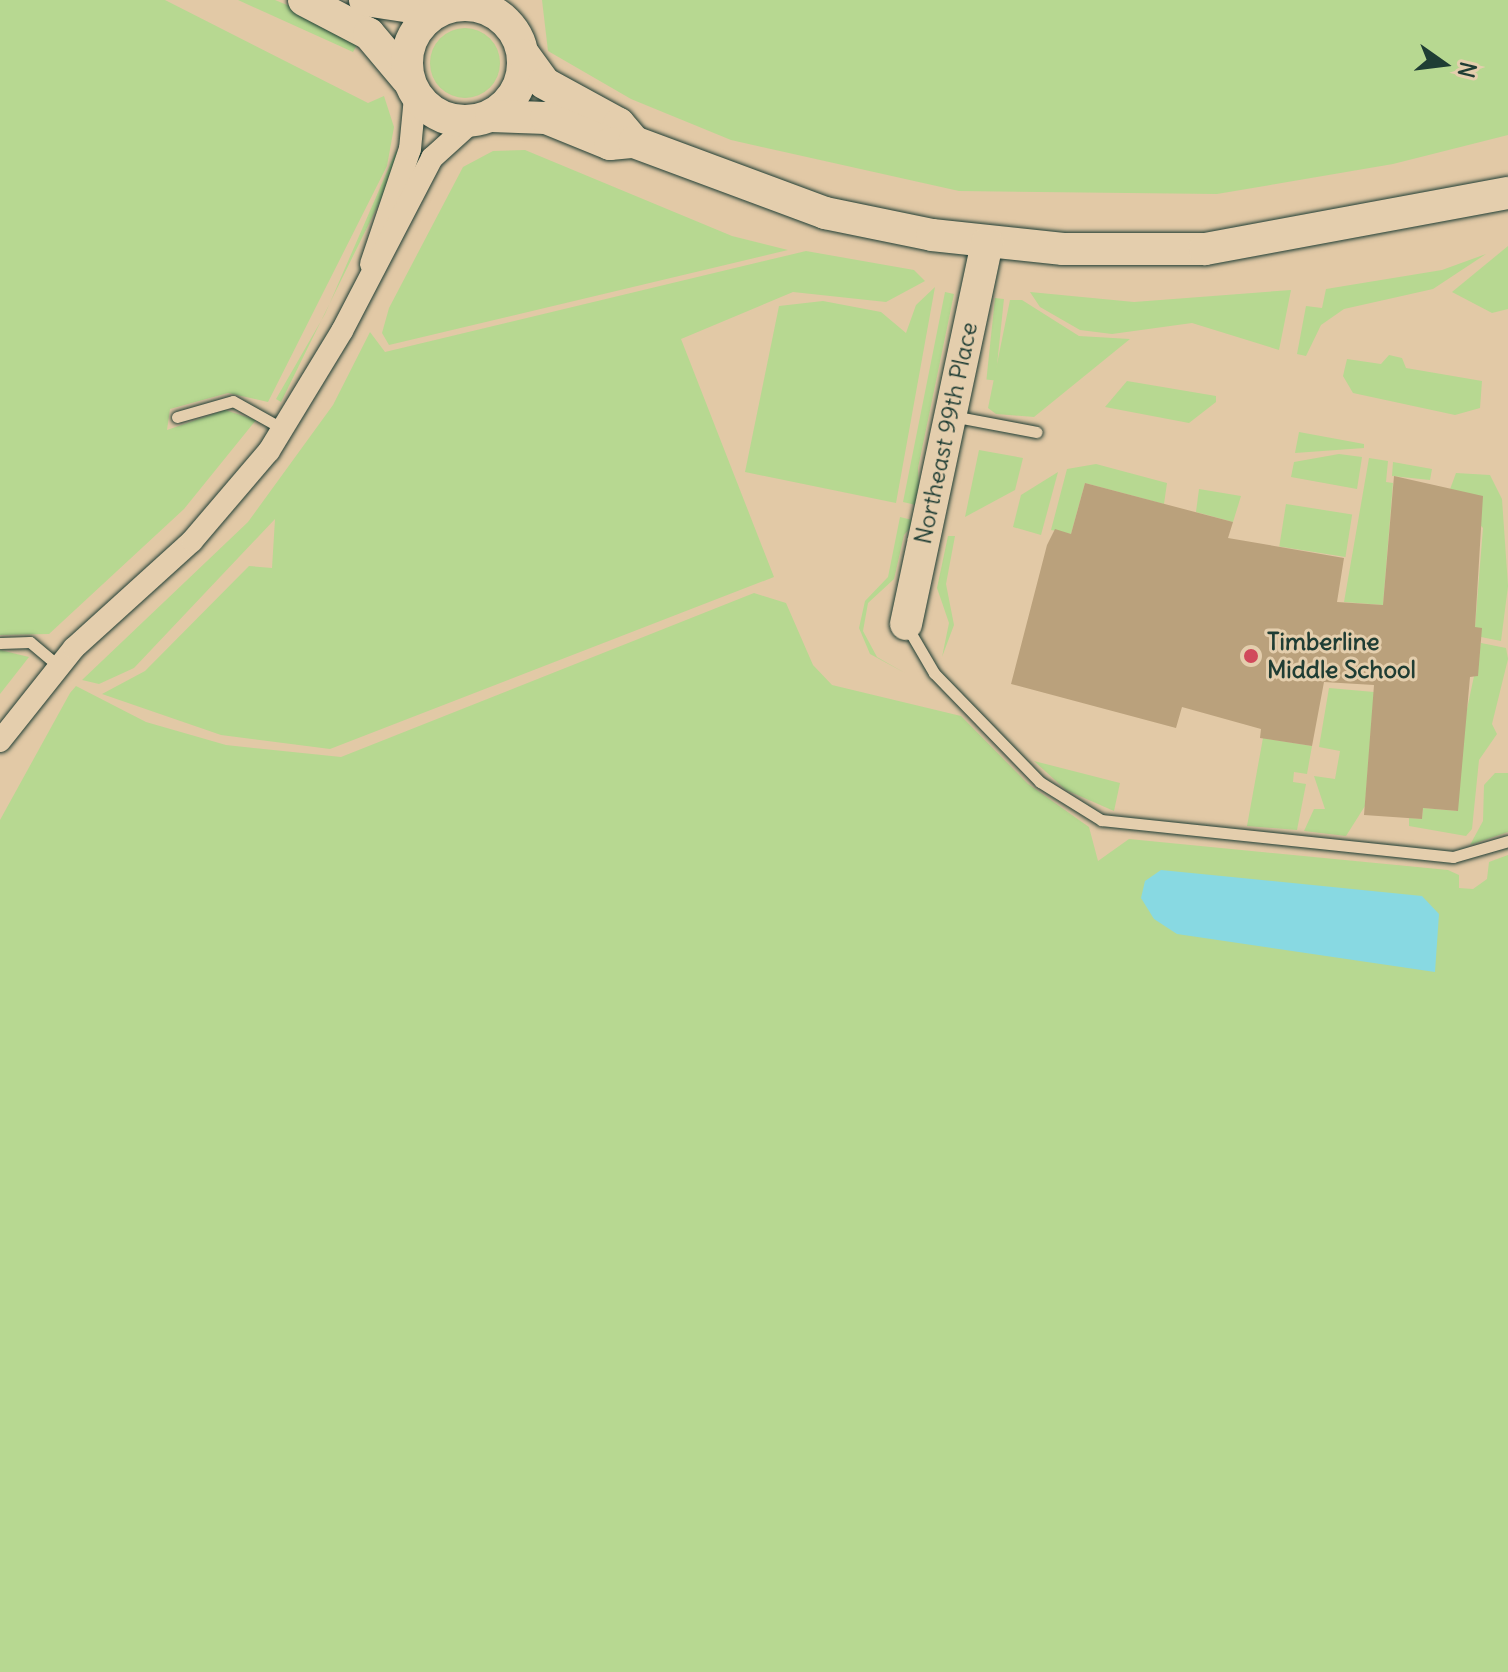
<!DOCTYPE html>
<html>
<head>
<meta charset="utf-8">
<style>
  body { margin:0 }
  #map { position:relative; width:1508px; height:1672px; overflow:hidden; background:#e2c9a6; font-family:Delius,sans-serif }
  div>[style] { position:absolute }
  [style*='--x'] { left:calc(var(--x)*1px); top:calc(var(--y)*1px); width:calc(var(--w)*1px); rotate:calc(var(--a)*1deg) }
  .green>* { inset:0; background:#b7d891; transform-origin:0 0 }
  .round { border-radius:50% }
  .water>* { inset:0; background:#88d9e2 }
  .building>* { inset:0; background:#baa17c }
  .roads { filter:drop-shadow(0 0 2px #1f3d34) drop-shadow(0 0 2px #1f3d34) }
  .lane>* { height:11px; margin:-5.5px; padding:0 5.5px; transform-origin:5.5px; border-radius:5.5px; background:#e4cead }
  .street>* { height:22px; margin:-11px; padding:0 11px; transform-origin:11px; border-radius:11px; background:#e4cead }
  .secondary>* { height:32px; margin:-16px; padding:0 16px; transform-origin:16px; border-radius:16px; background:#e4cead }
  .secondary>.ring { margin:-16px; padding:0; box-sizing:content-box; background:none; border:32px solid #e4cead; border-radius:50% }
  .dots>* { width:22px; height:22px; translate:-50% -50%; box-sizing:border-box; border:4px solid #e4cead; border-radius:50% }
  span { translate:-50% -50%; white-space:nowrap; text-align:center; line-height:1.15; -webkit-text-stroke:6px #e4cead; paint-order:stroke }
  .street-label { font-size:24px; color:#1f3d34 }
  .poi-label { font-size:24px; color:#1f3d34; font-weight:700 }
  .left { translate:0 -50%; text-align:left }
  .north { position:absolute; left:1404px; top:24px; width:80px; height:80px; -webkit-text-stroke:6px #e4cead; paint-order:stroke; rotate:104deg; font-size:22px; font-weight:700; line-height:32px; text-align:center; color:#1f3d34 }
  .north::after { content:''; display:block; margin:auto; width:28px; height:36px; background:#1f3d34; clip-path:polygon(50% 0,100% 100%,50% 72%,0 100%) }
</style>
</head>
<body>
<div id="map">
  <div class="green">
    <div style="clip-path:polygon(0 0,165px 0,368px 103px,384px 96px,394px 127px,387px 166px,268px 402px,228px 393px,170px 409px,167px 430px,225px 410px,256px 420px,184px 509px,49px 634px,0 635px)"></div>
    <div style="clip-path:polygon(238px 0,275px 0,362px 36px,353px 52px)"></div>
    <div style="clip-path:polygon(542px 0,1508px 0,1508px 135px,1393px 164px,1217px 194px,959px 191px,731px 140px,631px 99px,548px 51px)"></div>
    <div class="round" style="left:430px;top:28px;width:70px;height:70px"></div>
    <div style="clip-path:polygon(397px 149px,396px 169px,281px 402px,276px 399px,325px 314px)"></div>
    <div style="clip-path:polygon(525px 150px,732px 236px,788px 250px,389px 345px,382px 333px,389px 308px,463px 167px,493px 151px)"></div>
    <div style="clip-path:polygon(1508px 246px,1508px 309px,1492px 313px,1452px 292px)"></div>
    <div style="clip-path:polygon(806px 251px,914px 270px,925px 281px,886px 302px,793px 292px,681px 339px,774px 577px,330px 749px,221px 735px,102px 694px,145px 671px,249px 566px,272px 568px,275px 519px,134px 668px,99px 684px,82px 680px,248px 522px,333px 405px,370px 332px,385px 352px)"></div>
    <div style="clip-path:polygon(1486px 254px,1433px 289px,1344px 309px,1321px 325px,1306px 356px,1297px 354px,1306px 306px,1322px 308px,1326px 289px,1442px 270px)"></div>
    <div style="clip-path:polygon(935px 287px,896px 503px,745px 472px,779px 306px,823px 301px,881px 312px,906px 333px,916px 305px)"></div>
    <div style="clip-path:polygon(1291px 290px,1279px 350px,1192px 323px,1112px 334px,1080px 330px,1040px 307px,1030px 292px,1134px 302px)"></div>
    <div style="clip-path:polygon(945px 292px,954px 294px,918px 468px,920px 506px,903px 502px)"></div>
    <div style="left:995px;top:298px;width:9px;height:82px;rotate:6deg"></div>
    <div style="clip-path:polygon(1010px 300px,1022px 300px,1079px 336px,1130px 339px,1034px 417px,996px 414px,988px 408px)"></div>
    <div style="clip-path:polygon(1389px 355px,1402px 358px,1406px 368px,1482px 381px,1480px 408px,1455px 415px,1353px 393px,1343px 376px,1347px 359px,1381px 364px)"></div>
    <div style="clip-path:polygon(1127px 381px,1216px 396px,1216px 402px,1189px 423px,1105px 407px)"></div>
    <div style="clip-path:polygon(1299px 432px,1364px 444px,1364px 448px,1295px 453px)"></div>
    <div style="clip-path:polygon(979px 450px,1023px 458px,1015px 490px,965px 517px)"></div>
    <div style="clip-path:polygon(1339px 454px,1362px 457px,1357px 489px,1291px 477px,1294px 462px)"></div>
    <div style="clip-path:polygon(1369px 458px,1388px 461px,1386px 482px,1393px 483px,1383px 605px,1344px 602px)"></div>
    <div style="clip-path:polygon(1393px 462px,1432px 469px,1430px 480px,1392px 476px)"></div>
    <div style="clip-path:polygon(1096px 464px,1167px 483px,1164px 504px,1085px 483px,1071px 534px,1051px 530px,1067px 469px)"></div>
    <div style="clip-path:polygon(1058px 472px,1041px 535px,1013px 527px,1021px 495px)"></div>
    <div style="clip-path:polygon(1456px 473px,1490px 475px,1502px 499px,1508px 586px,1501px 641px,1481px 637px,1475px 627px,1483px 528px,1449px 492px)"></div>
    <div style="clip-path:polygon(1199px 489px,1241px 496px,1233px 522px,1196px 512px)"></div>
    <div style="left:1286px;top:504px;width:67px;height:43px;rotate:9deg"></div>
    <div style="clip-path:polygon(900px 517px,916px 521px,904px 535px,894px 579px,868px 603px,863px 631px,877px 657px,905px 673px,870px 654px,859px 628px,865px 601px,888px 577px)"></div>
    <div style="clip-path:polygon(948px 536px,955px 536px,946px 584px,954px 625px,942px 657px,949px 623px,937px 588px)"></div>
    <div style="clip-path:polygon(754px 593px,786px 603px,813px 665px,832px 685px,961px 716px,1028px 784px,1089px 827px,1098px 861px,1129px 839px,1448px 870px,1459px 875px,1459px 888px,1473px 889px,1487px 879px,1489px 862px,1508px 855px,1508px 1672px,0 1672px,0 820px,70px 693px,76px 686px,146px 722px,226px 745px,341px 757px)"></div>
    <div style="clip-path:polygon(1481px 643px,1506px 648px,1508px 659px,1492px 724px,1497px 734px,1479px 760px,1472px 829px,1466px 836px,1409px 826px,1409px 818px,1422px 819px,1423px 808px,1458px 811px,1459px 747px)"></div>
    <div style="clip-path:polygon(0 650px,29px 657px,0 694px)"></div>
    <div style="clip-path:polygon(1329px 688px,1374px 692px,1365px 806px,1346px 836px,1304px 831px,1314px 809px,1325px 809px,1314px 776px,1335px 779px,1340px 751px,1319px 747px)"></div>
    <div style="clip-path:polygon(1263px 738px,1312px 746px,1307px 774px,1294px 772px,1293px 782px,1306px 784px,1297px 830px,1247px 826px)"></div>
    <div style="clip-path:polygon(1034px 761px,1120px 783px,1114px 811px,1066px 790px)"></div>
    <div style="clip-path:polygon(1495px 773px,1508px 773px,1508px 832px,1470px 845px,1483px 821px,1484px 785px)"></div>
  </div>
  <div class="water">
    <div style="clip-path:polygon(1161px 870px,1422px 896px,1439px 914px,1435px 972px,1177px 934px,1154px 919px,1141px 898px,1145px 881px)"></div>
  </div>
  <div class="building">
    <div style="clip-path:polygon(1394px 476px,1483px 496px,1475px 627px,1482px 628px,1478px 676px,1470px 677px,1458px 811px,1423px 808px,1422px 819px,1364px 815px,1374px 685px,1324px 682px,1312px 746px,1260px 738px,1261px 729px,1182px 707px,1176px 728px,1011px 684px,1047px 545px,1055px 529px,1071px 534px,1085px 483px,1233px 522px,1228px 538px,1344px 558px,1337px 602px,1383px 605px)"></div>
  </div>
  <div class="roads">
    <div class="lane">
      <div style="--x:952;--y:416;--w:86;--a:10.7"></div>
      <div style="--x:177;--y:417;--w:58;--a:-15.9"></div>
      <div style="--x:233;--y:401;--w:57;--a:29.2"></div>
      <div style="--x:906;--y:625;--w:56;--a:59.7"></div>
      <div style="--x:934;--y:673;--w:152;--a:45.8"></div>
      <div style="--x:1040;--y:782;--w:72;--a:31.9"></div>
      <div style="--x:1101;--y:820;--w:354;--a:6"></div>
      <div style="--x:1453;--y:857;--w:57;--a:-16.2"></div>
      <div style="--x:0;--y:643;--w:30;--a:-2"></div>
      <div style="--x:30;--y:642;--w:38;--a:40"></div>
    </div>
    <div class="street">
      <div style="--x:371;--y:264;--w:121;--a:-71.3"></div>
      <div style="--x:410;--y:149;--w:52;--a:-84.5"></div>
      <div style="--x:0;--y:741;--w:119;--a:-51.5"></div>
      <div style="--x:74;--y:648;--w:159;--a:-42.2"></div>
      <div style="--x:192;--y:541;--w:118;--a:-49.5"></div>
      <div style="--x:269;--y:451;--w:140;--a:-58.7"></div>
      <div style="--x:342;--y:331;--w:195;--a:-62.5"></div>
      <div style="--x:432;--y:158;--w:55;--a:-42.1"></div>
    </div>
    <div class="secondary">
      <div style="--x:304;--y:0;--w:73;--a:27.6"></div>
      <div style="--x:369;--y:34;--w:59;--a:49.8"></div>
      <div style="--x:365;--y:0;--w:73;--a:8.7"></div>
      <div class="ring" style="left:407px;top:5px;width:84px;height:84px"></div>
      <div style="--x:524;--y:55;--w:34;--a:54"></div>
      <div style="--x:544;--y:83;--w:85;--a:28.7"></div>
      <div style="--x:619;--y:124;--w:23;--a:50"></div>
      <div style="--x:491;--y:116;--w:55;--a:2.1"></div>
      <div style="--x:546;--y:118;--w:69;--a:22.1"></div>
      <div style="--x:610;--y:144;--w:24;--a:-5"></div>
      <div style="--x:634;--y:142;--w:204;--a:20.4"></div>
      <div style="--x:825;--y:213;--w:109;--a:11.6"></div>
      <div style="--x:932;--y:235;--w:132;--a:6.1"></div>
      <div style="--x:1063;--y:249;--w:142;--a:0"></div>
      <div style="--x:1205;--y:249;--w:308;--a:-10.5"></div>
      <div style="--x:906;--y:624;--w:390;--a:-78"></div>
    </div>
  </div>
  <div class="dots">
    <div style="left:1251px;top:656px;background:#d1495b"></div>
  </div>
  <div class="street-label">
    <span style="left:946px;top:433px;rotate:-78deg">Northeast 99th Place</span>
  </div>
  <div class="poi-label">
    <span class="left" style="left:1267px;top:656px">Timberline<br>Middle School</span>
  </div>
  <div class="north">N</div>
</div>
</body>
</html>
